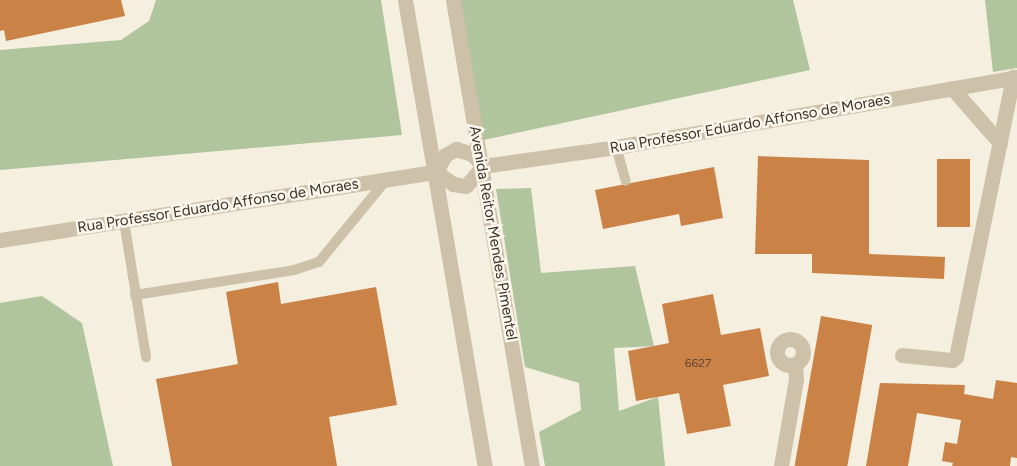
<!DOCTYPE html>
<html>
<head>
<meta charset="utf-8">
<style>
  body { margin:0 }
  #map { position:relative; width:1017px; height:466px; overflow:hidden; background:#f4efdf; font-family:Figtree,sans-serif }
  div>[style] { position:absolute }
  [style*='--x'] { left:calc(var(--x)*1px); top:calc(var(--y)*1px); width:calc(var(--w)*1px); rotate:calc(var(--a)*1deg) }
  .green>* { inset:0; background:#b0c49e }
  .building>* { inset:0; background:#cb8247; transform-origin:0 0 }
  .lane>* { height:10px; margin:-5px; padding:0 5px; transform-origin:5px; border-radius:5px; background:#cdc1aa }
  .street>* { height:15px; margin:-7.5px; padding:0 7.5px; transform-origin:7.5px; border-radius:7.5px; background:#cdc1aa }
  .street>.ring { margin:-7.5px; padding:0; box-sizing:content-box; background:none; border:15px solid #cdc1aa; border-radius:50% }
  span { translate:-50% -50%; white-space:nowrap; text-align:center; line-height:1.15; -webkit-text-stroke:5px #fbf7ec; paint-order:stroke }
  .number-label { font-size:12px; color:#5e4731 }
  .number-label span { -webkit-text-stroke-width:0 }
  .street-label { font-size:15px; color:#3a332a }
</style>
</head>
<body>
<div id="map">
  <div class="green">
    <div style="clip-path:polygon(156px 0,381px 0,402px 135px,0 170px,0 50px,121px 40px,149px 21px)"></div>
    <div style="clip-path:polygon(458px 0,793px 0,810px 70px,479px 141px)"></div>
    <div style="clip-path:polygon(985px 0,1017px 0,1017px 68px,993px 72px)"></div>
    <div style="clip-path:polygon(531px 188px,541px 273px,635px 266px,654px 346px,614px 348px,619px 411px,658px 397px,665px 466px,545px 466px,539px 432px,581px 410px,579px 383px,525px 367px,496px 189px)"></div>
    <div style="clip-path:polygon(42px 296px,82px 323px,113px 466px,0 466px,0 303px)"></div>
  </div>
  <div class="building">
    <div style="clip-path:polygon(0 0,121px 0,125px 16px,6px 41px,4px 30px,0 31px)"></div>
    <div style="clip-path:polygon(758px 156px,869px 160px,869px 254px,945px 257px,944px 279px,812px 273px,812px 254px,755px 254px)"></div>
    <div style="left:937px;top:159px;width:33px;height:68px"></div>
    <div style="clip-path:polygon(714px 167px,723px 218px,681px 226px,679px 214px,603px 229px,595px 190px)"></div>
    <div style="clip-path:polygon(278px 282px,281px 304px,376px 287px,397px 405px,329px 417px,337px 466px,172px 466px,156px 379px,238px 364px,226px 292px)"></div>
    <div style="clip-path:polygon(713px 294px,721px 335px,760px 328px,769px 376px,723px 385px,731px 426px,687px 434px,679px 393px,636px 401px,628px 351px,669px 343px,662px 304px)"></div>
    <div style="left:821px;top:316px;width:52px;height:152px;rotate:10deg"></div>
    <div style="clip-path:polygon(996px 380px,1017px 383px,1017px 458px,1011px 457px,1010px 466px,952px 466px,953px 463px,942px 461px,945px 442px,957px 444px,961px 420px,917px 413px,908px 466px,866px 466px,880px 383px,965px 385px,964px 394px,993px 399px)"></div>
  </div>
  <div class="lane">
    <div style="--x:616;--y:147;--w:35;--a:74"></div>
    <div style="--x:124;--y:221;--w:138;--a:80.8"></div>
    <div style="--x:135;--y:295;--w:161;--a:-8.9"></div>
    <div style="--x:294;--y:270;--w:26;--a:-18"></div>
    <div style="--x:319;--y:262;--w:106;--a:-50.7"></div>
  </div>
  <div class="street">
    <div style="--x:405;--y:0;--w:473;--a:80.3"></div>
    <div style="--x:453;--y:0;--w:473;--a:80.4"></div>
    <div style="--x:952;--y:88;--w:73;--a:48.9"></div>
    <div style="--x:483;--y:166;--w:134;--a:-8.1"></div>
    <div style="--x:616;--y:147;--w:407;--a:-9.9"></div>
    <div style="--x:436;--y:172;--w:19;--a:-62"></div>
    <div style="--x:445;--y:155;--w:13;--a:-29"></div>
    <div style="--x:456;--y:149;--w:17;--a:17"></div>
    <div style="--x:472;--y:154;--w:16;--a:47"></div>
    <div style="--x:436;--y:172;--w:21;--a:35"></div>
    <div style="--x:453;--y:184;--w:13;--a:9"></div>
    <div style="--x:466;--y:186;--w:26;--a:-50"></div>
    <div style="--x:0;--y:240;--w:441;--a:-8.9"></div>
    <div class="ring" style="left:777px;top:339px;width:11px;height:11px"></div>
    <div style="--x:902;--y:355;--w:50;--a:5.7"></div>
    <div style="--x:952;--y:360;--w:5;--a:-37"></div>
    <div style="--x:956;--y:357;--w:286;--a:-78.5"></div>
    <div style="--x:781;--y:466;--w:88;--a:-80.2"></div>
    <div style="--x:796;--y:379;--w:15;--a:-94"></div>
  </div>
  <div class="number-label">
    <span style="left:698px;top:364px">6627</span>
  </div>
  <div class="street-label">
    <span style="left:750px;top:124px;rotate:-10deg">Rua Professor Eduardo Affonso de Moraes</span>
    <span style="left:218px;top:206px;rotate:-9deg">Rua Professor Eduardo Affonso de Moraes</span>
    <span style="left:493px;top:233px;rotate:80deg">Avenida Reitor Mendes Pimentel</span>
  </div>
</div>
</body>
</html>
